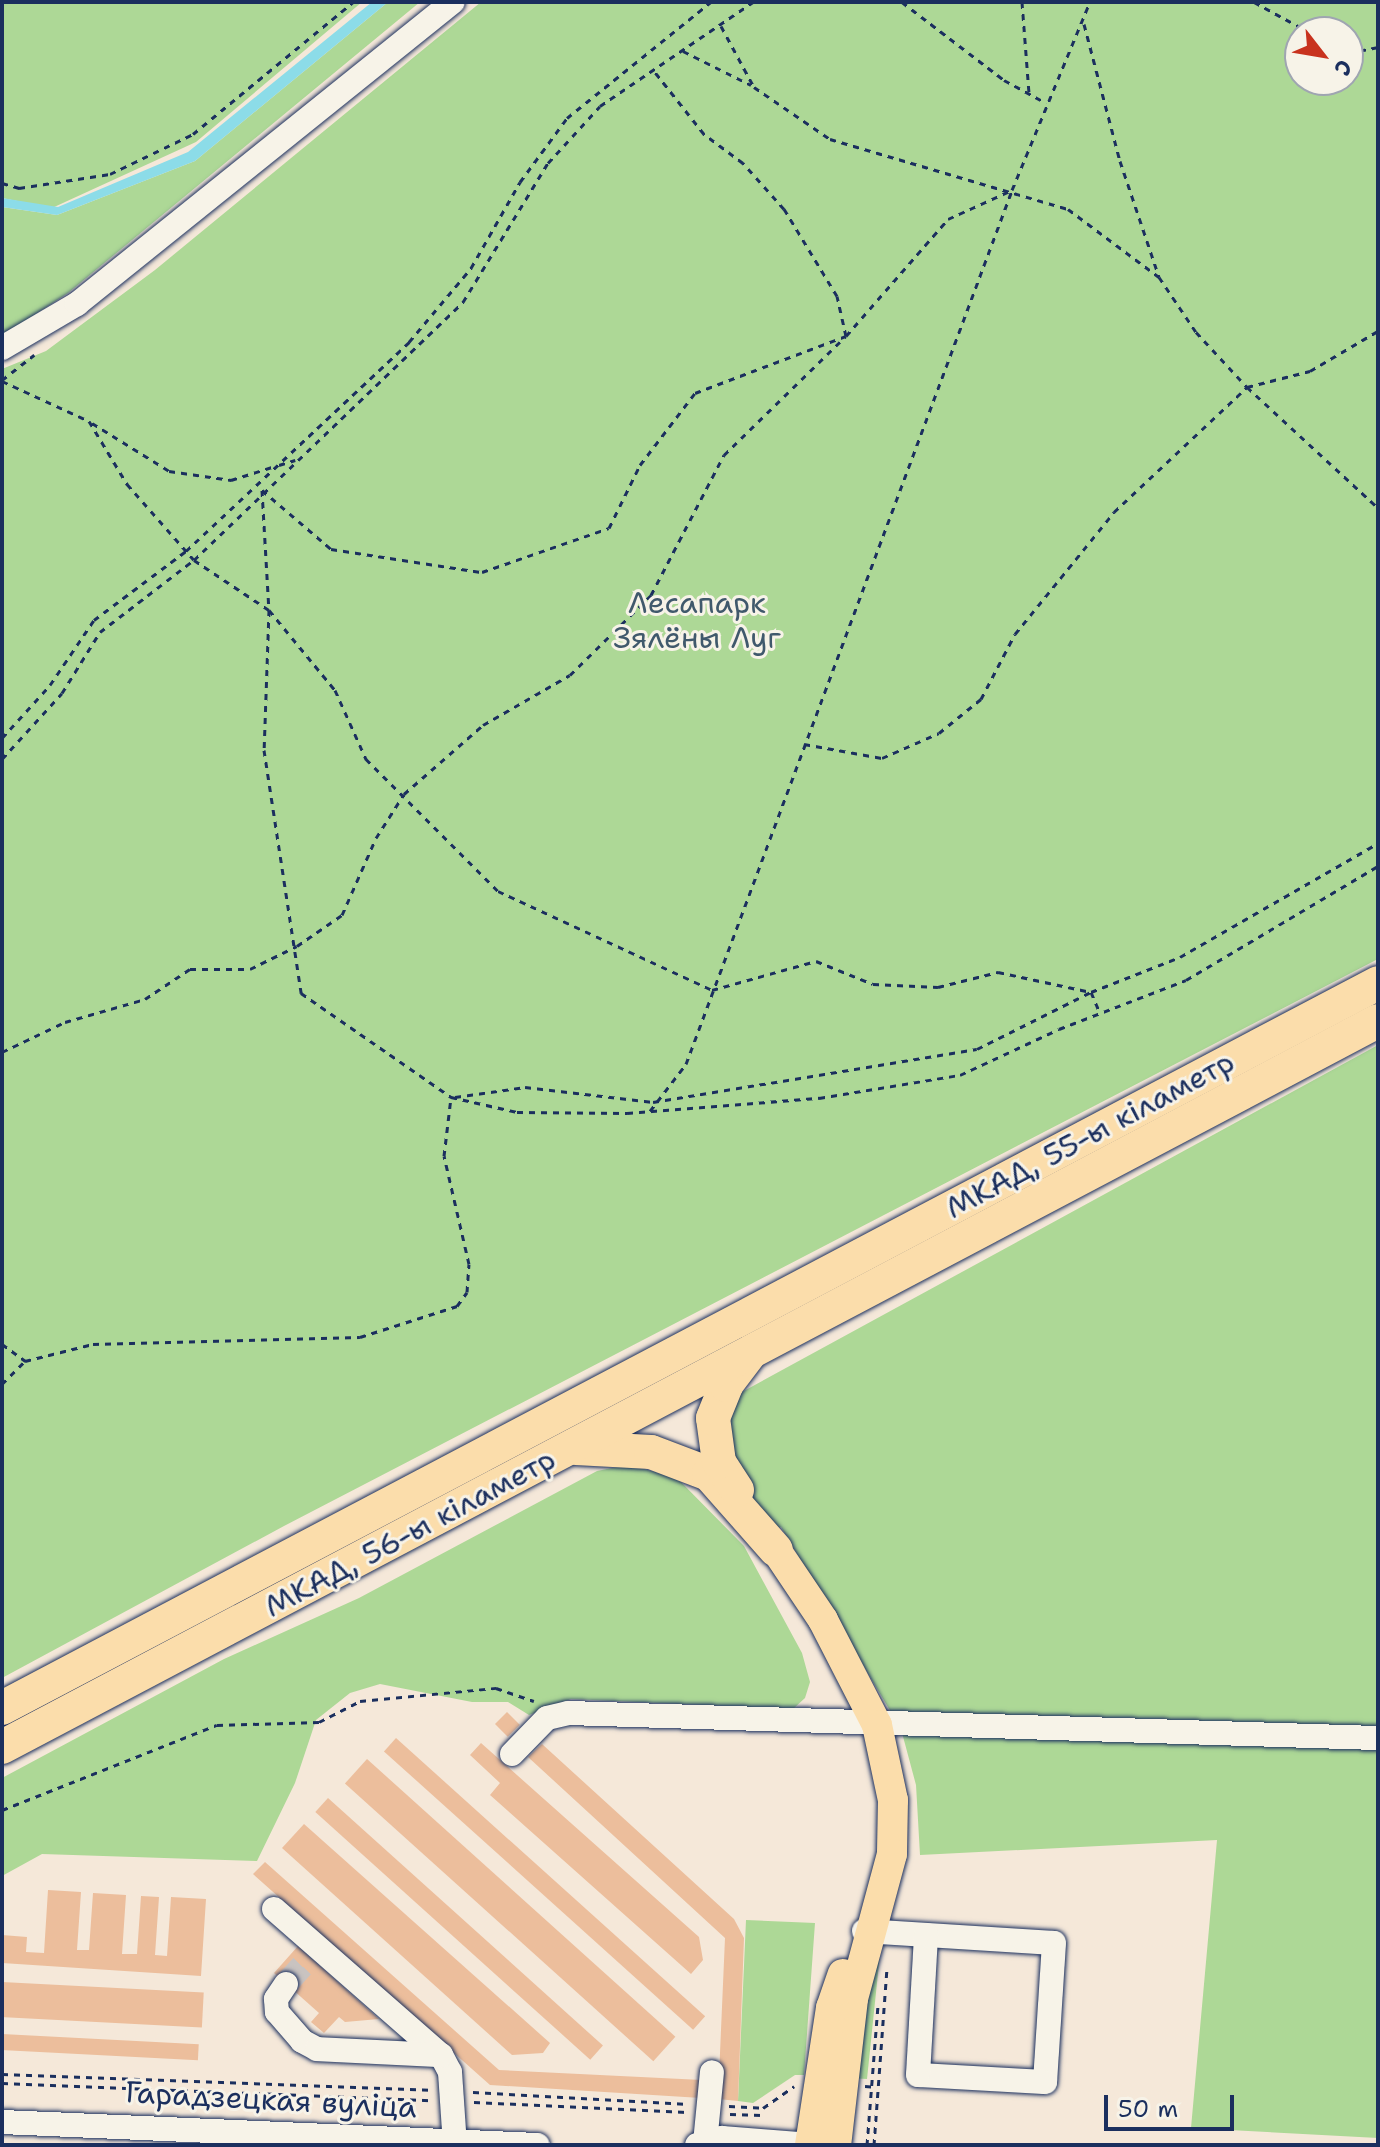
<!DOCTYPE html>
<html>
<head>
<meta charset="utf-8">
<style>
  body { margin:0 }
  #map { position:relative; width:1380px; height:2147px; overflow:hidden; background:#f5e8d9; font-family:"Shantell Sans",sans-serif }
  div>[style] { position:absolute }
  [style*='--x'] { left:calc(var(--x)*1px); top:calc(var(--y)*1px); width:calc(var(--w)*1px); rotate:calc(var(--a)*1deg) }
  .green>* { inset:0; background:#add896 }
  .water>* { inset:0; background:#8cdce8 }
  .building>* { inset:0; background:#ecbe9c; transform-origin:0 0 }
  .minor-tunnel>* { height:24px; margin-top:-12px; transform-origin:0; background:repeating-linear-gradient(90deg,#c9c3c0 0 24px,transparent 0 36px) }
  .path>* { height:3px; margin-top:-1.5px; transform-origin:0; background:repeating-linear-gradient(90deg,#1b2f5e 0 6px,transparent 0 12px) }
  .roads { filter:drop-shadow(0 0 2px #1b2f5e) drop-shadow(0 0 2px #1b2f5e) }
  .minor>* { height:24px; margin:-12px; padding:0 12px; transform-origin:12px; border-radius:12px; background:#f7f3e8 }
  .major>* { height:30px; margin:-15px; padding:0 15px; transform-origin:15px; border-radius:15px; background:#fbddab }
  .highway>* { height:34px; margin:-17px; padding:0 17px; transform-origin:17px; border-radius:17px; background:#fbddab }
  span { translate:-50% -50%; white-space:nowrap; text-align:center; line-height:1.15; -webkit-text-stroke:6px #f7f3e8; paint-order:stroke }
  .park-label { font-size:30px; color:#40596c }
  .street-label { font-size:30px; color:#1b2f5e }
  .frame { position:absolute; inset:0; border:4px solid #1b2f5e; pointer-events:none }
  .north { position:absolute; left:1284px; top:16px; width:80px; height:80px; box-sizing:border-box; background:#f7f3e8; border:2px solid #9fa5b1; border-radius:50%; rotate:121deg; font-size:22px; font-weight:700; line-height:32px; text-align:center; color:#1b2f5e }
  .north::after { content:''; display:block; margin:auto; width:28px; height:36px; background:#c8321e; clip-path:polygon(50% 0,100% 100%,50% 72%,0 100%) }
  .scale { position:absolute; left:1104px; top:2095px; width:130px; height:36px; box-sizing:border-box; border:4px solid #1b2f5e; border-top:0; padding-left:10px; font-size:24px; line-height:28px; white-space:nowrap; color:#1b2f5e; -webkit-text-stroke:6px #f7f3e8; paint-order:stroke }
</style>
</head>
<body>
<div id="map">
  <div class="green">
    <div style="clip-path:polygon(2px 2px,362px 2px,196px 142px,52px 208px,2px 198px)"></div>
    <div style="clip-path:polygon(388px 2px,420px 2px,68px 293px,2px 336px,2px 207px,57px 215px,195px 161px)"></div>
    <div style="clip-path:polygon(evenodd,481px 2px,1378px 2px,1378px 959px,284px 1526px,2px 1678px,2px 369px,46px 351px,155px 270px,481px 2px,1300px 32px,1348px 32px,1348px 80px,1300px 80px,1300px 32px)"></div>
    <div style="clip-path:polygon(1378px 1045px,1378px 2138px,1191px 2128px,1217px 1840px,920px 1855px,916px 1785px,901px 1729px,781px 1527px,775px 1530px,721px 1456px,731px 1398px)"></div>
    <div style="clip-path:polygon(627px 1465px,676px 1477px,744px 1546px,802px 1653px,810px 1682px,805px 1698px,793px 1709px,571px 1699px,529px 1715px,508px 1702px,472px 1702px,380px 1684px,350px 1693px,316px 1720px,295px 1783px,257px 1861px,42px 1854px,2px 1876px,2px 1778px,224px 1659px,359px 1598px,597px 1471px)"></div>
    <div style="clip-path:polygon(746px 1920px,815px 1923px,804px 2075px,795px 2075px,753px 2103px,738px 2101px)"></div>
    <div style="clip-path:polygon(880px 1954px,867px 2079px,848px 2078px)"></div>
  </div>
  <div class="water">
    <div style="clip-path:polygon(372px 2px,388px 2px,195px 161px,57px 215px,2px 207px,2px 198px,58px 207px,188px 152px)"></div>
  </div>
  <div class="building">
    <div style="left:507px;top:1712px;width:18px;height:17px;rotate:45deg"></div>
    <div style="left:396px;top:1738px;width:416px;height:18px;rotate:42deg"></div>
    <div style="clip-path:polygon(481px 1743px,699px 1937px,703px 1960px,691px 1974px,490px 1795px,500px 1783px,470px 1755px)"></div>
    <div style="clip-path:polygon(542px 1744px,734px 1919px,744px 1938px,738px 2101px,718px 2099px,725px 1938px,528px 1757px)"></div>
    <div style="left:367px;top:1759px;width:415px;height:33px;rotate:42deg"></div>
    <div style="left:328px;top:1798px;width:370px;height:19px;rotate:42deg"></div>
    <div style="clip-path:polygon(304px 1824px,550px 2043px,543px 2053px,512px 2055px,282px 1848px)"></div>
    <div style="clip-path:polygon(265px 1862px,499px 2070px,702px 2080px,701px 2098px,490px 2085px,253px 1874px)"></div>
    <div style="clip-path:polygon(48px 1890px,81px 1892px,77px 1950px,89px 1950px,93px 1893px,126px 1895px,122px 1954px,137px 1954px,141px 1896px,159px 1897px,155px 1955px,167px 1956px,171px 1897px,206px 1899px,201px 1976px,2px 1963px,2px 1935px,27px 1937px,26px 1952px,44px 1953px)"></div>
    <div style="clip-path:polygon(298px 1946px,379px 2019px,345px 2022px,339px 2017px,324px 2033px,311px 2022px,319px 2013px,274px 1973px)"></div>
    <div style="left:2px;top:1982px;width:202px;height:35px;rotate:3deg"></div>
    <div style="left:2px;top:2034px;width:197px;height:16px;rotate:3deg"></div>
  </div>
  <div class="minor-tunnel">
    <div style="--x:286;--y:1984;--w:38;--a:-48"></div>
  </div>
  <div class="path">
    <div style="--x:902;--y:2;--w:128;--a:37.4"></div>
    <div style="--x:1004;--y:80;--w:48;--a:28.7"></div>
    <div style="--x:1022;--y:2;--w:92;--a:85.6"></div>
    <div style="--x:1216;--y:2;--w:3;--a:0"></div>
    <div style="--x:1254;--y:2;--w:63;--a:28.6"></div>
    <div style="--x:1084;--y:24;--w:142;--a:75.3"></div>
    <div style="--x:1120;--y:161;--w:122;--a:71.4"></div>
    <div style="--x:721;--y:26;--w:69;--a:61.6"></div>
    <div style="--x:754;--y:87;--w:92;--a:34.4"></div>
    <div style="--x:830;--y:139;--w:248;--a:16.4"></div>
    <div style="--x:1068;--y:209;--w:114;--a:36.8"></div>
    <div style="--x:1159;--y:277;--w:66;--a:56.1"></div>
    <div style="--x:1196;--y:332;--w:75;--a:47.2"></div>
    <div style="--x:1247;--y:387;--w:178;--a:42.7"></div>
    <div style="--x:683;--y:51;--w:76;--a:26.6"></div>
    <div style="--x:1348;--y:53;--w:31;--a:-11"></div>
    <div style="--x:2;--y:183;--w:18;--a:16"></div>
    <div style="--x:19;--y:188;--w:92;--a:-8.7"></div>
    <div style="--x:110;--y:174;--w:92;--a:-25.7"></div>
    <div style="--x:193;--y:134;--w:207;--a:-39.5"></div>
    <div style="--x:2;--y:380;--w:41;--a:-38"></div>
    <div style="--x:2;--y:381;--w:96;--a:24.7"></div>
    <div style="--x:89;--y:421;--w:74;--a:58.9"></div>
    <div style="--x:127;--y:484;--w:101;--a:48.6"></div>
    <div style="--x:194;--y:560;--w:90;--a:33.7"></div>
    <div style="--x:269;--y:610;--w:140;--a:92"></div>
    <div style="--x:264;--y:750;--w:246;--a:81.3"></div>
    <div style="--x:301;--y:993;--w:183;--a:34.7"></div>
    <div style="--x:451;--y:1097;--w:68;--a:12.8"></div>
    <div style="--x:517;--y:1112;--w:110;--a:0.5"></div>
    <div style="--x:627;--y:1113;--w:193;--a:-4.5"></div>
    <div style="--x:819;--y:1098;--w:143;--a:-9.3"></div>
    <div style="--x:960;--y:1075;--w:109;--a:-24.9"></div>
    <div style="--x:1059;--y:1029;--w:136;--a:-21.1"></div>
    <div style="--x:1186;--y:980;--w:223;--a:-30.7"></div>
    <div style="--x:92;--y:423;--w:91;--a:31.9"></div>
    <div style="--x:169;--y:471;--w:63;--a:8.3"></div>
    <div style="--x:231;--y:480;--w:43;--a:-17.6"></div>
    <div style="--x:279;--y:465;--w:17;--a:-17"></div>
    <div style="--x:262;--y:490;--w:120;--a:86.7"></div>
    <div style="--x:269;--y:610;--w:104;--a:50.5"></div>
    <div style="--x:335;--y:690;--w:76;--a:65.8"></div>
    <div style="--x:366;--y:759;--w:187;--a:45"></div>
    <div style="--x:498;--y:891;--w:236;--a:24.8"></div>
    <div style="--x:712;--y:990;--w:108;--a:-15.6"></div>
    <div style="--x:816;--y:961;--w:61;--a:22"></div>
    <div style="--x:873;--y:984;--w:65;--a:2.6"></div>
    <div style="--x:938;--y:987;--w:62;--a:-14"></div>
    <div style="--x:998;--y:972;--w:95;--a:12.1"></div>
    <div style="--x:1091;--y:992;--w:23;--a:67"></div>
    <div style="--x:262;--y:490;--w:91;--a:40.5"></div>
    <div style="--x:331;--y:549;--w:153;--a:8.7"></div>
    <div style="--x:482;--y:572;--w:134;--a:-19.1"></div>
    <div style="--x:609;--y:528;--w:70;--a:-63.8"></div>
    <div style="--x:640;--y:465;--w:91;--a:-52.6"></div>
    <div style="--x:695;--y:393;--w:161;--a:-20.7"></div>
    <div style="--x:846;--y:336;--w:41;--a:-102.7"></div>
    <div style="--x:837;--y:296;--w:102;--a:-121.3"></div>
    <div style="--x:784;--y:209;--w:62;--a:-131.7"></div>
    <div style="--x:743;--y:163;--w:49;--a:-143.4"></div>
    <div style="--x:704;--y:134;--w:80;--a:-128.4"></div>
    <div style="--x:2;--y:738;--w:72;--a:-47.8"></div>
    <div style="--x:50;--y:685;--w:78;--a:-55.9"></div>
    <div style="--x:94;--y:620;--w:115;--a:-36.9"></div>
    <div style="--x:186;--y:551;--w:306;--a:-43.1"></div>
    <div style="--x:409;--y:342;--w:97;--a:-50"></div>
    <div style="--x:471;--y:268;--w:99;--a:-60.3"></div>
    <div style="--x:520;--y:182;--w:79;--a:-53.7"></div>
    <div style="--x:567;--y:118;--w:185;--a:-38.9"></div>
    <div style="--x:804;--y:744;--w:79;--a:10.2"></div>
    <div style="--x:882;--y:758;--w:62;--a:-23.7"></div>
    <div style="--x:939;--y:733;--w:54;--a:-39"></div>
    <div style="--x:981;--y:699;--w:73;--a:-62.4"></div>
    <div style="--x:1015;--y:634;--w:157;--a:-50.9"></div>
    <div style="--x:1114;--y:512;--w:183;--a:-43.2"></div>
    <div style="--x:1247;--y:387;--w:65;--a:-14.3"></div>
    <div style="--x:1310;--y:371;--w:79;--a:-30.5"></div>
    <div style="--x:2;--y:759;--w:89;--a:-47.7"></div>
    <div style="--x:62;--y:693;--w:72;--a:-58.1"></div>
    <div style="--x:100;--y:632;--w:118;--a:-37.5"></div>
    <div style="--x:194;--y:560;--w:373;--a:-43.8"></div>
    <div style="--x:463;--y:302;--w:163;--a:-58.6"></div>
    <div style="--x:548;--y:163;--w:77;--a:-47.6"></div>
    <div style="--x:600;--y:106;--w:185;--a:-34.2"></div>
    <div style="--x:2;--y:1052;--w:70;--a:-25.5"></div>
    <div style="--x:65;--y:1022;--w:83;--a:-16"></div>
    <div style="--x:145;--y:999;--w:54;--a:-33.7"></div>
    <div style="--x:190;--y:969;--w:60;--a:0"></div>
    <div style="--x:250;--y:969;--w:52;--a:-26.1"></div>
    <div style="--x:297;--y:946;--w:55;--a:-34.6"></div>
    <div style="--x:342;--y:915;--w:84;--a:-66.2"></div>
    <div style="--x:376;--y:838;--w:52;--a:-57.5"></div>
    <div style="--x:404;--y:794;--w:105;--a:-41.1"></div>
    <div style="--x:483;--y:725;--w:100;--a:-29.9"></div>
    <div style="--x:570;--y:675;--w:114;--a:-44.6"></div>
    <div style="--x:651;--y:595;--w:158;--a:-62.5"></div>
    <div style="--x:724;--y:455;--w:170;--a:-44.3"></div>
    <div style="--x:846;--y:336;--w:155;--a:-48.9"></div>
    <div style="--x:948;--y:219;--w:70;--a:-24.4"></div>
    <div style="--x:455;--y:1097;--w:71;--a:-8.1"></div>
    <div style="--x:525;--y:1087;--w:129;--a:6.7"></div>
    <div style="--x:653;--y:1102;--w:328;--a:-9.3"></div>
    <div style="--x:977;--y:1049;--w:127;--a:-26.6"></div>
    <div style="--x:1091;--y:992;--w:96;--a:-21.5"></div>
    <div style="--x:1180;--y:957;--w:228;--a:-29.9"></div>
    <div style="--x:650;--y:1111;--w:59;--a:-52.5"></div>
    <div style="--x:686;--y:1064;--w:933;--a:-69.54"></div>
    <div style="--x:1012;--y:190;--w:204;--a:-67.5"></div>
    <div style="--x:2;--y:1344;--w:29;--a:36"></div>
    <div style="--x:2;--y:1384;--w:33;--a:-45"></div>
    <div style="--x:25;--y:1361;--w:70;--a:-14"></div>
    <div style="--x:93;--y:1344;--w:267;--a:-1.5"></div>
    <div style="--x:360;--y:1337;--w:102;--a:-17.7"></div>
    <div style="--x:457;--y:1306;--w:17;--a:-54"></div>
    <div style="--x:467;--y:1292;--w:28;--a:-86"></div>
    <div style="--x:469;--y:1264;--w:111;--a:-103"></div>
    <div style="--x:444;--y:1156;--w:59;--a:-83.2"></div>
    <div style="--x:2;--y:1810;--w:231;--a:-21.6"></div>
    <div style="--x:217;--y:1725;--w:102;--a:-1.7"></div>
    <div style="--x:319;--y:1722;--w:46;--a:-27.1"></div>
    <div style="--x:360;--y:1701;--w:137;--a:-5.5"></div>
    <div style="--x:496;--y:1688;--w:40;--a:18.9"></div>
    <div style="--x:2;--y:2074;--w:428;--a:2.1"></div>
    <div style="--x:2;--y:2083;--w:429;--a:2.3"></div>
    <div style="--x:865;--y:2086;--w:12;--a:5"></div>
    <div style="--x:473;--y:2092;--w:216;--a:3.2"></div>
    <div style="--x:474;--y:2102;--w:213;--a:2.7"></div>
    <div style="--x:729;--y:2106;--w:34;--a:3"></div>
    <div style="--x:763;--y:2108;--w:38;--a:-35"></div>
    <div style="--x:730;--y:2114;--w:32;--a:2"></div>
    <div style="--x:867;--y:2145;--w:140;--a:-85.5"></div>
    <div style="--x:874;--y:2145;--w:177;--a:-85.8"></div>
  </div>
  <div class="roads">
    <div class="minor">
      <div style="--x:2;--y:348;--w:87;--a:-30.4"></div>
      <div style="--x:77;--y:304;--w:482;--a:-38.8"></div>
      <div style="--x:512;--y:1754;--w:50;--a:-45.8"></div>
      <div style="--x:547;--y:1718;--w:22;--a:-13"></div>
      <div style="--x:568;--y:1713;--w:810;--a:1.77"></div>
      <div style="--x:274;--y:1909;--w:222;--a:41.2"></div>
      <div style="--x:441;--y:2055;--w:19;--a:62"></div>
      <div style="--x:450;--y:2072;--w:73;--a:86.1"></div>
      <div style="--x:864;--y:1931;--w:190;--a:3.6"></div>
      <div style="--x:1054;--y:1943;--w:139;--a:93.7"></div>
      <div style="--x:1045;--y:2082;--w:127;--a:-176.8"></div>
      <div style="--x:918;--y:2075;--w:140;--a:-86.7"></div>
      <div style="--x:286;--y:1984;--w:18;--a:124"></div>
      <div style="--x:276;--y:1999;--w:13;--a:86"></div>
      <div style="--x:277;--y:2012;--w:38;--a:49"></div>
      <div style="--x:302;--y:2041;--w:17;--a:28"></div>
      <div style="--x:317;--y:2049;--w:124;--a:2.8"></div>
      <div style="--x:2;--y:2122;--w:536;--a:2.46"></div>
      <div style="--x:705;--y:2143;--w:71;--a:-84.4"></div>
      <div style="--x:697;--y:2145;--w:26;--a:-16"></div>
      <div style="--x:722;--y:2138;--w:89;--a:4.5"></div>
    </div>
    <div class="major">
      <div style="--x:776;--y:1550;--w:84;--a:56.1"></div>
      <div style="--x:823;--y:1620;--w:118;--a:62.8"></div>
      <div style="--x:877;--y:1725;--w:77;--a:78"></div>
      <div style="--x:893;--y:1800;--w:54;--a:91.1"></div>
      <div style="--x:892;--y:1854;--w:150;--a:105.1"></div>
      <div style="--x:853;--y:1999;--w:147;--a:96.6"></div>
      <div style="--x:810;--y:2145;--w:139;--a:-81.3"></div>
      <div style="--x:831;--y:2008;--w:36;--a:-71"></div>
    </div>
    <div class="highway">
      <div style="--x:576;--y:1448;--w:75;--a:3.1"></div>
      <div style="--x:651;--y:1452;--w:62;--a:20.8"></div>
      <div style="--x:709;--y:1474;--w:101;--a:48.6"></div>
      <div style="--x:737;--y:1490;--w:33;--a:-123"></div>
      <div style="--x:719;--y:1462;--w:44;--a:-97.8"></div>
      <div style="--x:713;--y:1418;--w:35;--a:-68"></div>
      <div style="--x:726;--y:1385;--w:38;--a:-53"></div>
      <div style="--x:2;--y:1708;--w:1555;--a:-27.78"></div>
      <div style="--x:2;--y:1747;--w:1556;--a:-27.82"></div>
    </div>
  </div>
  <div class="park-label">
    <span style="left:697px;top:620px">Лесапарк<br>Зялёны Луг</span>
  </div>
  <div class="street-label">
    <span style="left:1090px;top:1135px;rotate:-28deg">МКАД, 55-ы кіламетр</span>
    <span style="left:410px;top:1533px;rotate:-28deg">МКАД, 56-ы кіламетр</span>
    <span style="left:271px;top:2100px;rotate:3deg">Гарадзецкая вуліца</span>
  </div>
  <div class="frame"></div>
  <div class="north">С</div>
  <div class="scale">50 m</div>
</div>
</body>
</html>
